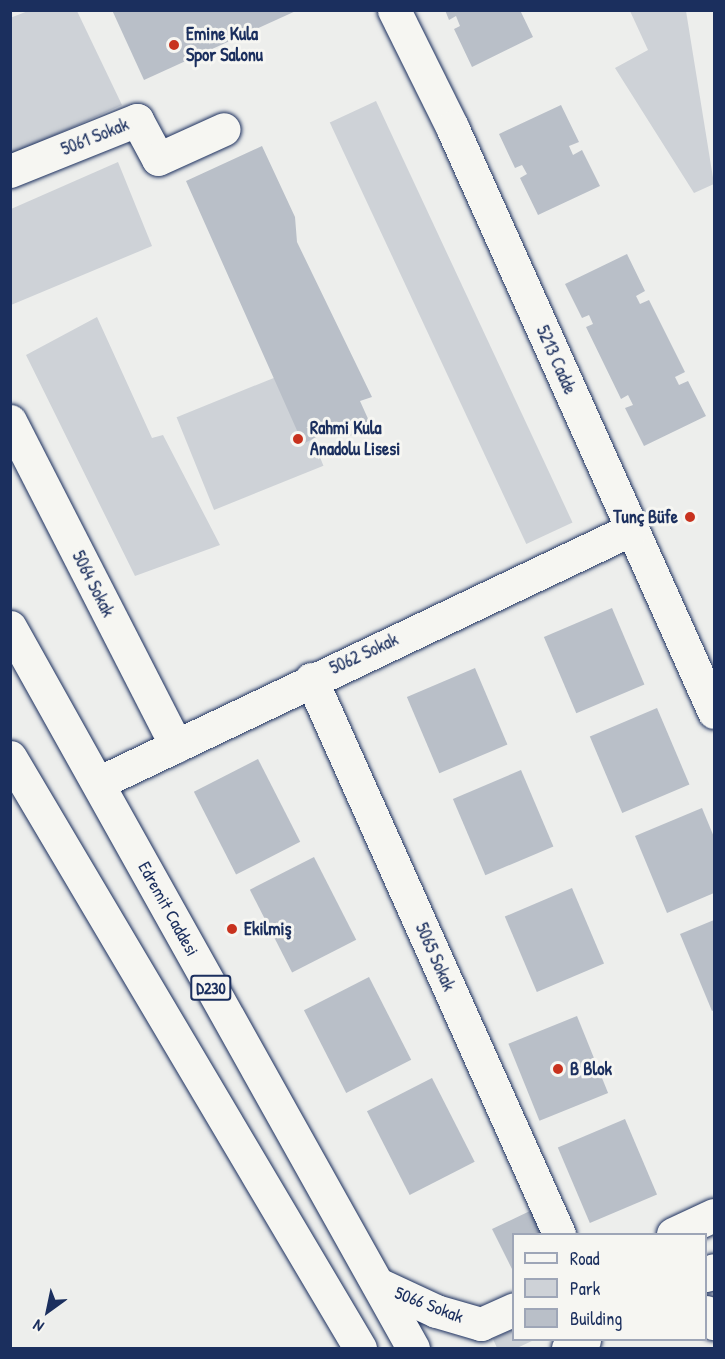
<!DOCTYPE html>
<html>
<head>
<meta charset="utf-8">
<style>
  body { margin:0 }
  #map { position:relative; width:725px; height:1359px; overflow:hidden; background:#edeeec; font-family:"Patrick Hand",sans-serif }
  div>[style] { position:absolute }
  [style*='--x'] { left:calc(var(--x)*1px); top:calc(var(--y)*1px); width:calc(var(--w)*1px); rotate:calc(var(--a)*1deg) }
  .green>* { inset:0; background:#ced2d7; transform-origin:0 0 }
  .building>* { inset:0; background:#b9bfc8; transform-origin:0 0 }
  .roads { filter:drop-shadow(0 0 2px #1b2f5e) drop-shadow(0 0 2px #1b2f5e) }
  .minor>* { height:33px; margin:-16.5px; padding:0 16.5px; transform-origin:16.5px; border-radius:16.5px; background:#f6f6f2 }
  .highway>* { height:33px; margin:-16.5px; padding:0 16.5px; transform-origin:16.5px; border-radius:16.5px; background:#f6f6f2 }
  .dots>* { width:16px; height:16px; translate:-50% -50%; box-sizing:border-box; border:3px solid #f6f6f2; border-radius:50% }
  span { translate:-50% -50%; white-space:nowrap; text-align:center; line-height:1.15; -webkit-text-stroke:6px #f6f6f2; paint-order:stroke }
  .shield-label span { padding:2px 4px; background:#f6f6f2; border:2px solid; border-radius:4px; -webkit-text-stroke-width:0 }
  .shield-label { font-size:16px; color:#1b2f5e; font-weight:700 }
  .poi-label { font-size:18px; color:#1b2f5e; font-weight:700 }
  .left { translate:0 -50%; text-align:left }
  .right { translate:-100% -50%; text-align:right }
  .street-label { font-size:18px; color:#1b2f5e }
  .frame { position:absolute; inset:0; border:12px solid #1b2f5e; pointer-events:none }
  .legend { position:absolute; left:512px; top:1233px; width:195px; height:108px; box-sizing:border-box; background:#f6f6f2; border:2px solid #9ea6b7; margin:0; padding:8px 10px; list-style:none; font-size:18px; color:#1b2f5e }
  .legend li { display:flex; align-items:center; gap:12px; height:30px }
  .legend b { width:30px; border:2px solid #9ea6b7 }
  .north { position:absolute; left:18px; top:1281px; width:60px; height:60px; -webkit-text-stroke:4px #f6f6f2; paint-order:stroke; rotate:213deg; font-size:16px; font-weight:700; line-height:24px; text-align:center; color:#1b2f5e }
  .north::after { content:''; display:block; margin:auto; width:21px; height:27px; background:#1b2f5e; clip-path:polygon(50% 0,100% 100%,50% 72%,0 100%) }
</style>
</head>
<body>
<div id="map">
  <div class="green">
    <div style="clip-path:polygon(28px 11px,77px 11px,122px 105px,11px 155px,10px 18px)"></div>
    <div style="clip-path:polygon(630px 11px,686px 11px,714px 184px,694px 193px,615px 68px,648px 50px)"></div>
    <div style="left:376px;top:101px;width:465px;height:51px;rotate:65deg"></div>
    <div style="clip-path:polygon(118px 162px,152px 246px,11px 305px,11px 209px)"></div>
    <div style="clip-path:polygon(97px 317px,152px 438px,163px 435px,220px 545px,135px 576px,26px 355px)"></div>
    <div style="left:286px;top:373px;width:100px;height:118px;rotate:68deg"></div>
    <div style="clip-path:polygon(513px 1329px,514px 1340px,534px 1340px,517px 1348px,497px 1348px,493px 1339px)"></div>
  </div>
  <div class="building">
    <div style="clip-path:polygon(112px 10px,298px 10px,144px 80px)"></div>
    <div style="clip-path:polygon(445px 10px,520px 10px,533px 37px,472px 67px,454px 29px,460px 26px,456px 16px,449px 20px)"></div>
    <div style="clip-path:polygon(561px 105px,579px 142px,569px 146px,573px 155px,582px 150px,600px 186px,538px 215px,520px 178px,527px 174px,522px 165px,515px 168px,499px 134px)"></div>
    <div style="clip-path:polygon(262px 146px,295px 217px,297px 242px,372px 397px,360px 401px,374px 432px,346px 436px,339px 425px,303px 444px,186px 181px)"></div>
    <div style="clip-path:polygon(627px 254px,645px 291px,636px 296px,640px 304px,649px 300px,685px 372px,675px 377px,679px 385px,688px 381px,706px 416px,644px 446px,625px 408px,633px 405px,628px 395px,621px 399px,586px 327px,593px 324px,589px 315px,582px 318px,565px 284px)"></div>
    <div style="left:612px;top:608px;width:83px;height:74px;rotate:67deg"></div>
    <div style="left:475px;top:668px;width:83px;height:74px;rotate:67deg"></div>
    <div style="left:657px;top:708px;width:83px;height:73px;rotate:67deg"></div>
    <div style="left:258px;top:759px;width:93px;height:72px;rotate:63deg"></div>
    <div style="left:521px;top:770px;width:83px;height:74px;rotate:67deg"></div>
    <div style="clip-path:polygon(702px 808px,714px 837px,714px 893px,667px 913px,635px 836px)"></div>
    <div style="left:314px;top:857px;width:93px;height:72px;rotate:63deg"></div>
    <div style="left:572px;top:888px;width:82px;height:73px;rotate:67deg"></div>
    <div style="clip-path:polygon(714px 920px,714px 1010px,712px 1011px,680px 934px)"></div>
    <div style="left:369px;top:977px;width:93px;height:73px;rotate:63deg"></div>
    <div style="left:577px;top:1016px;width:83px;height:74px;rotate:68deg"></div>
    <div style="left:432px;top:1078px;width:94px;height:73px;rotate:63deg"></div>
    <div style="left:625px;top:1119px;width:82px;height:73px;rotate:67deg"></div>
    <div style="clip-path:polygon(532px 1210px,543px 1234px,514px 1234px,514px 1273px,492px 1229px)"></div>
  </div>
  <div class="roads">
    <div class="minor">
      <div style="--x:394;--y:10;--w:131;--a:63.6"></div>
      <div style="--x:452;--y:127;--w:641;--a:65.87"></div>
      <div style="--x:10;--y:171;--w:137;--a:-21.9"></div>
      <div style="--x:137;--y:120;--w:44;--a:61.7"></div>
      <div style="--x:158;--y:159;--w:72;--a:-24.4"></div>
      <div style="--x:10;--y:421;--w:365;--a:62.9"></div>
      <div style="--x:311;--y:679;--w:608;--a:65.92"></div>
      <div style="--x:98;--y:783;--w:591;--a:-25.44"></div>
      <div style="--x:673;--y:1234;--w:45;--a:-24.9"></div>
      <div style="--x:706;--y:1275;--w:9;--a:-32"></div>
      <div style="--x:378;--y:1284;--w:64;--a:25"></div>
      <div style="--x:436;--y:1311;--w:47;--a:16.1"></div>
      <div style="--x:481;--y:1324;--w:36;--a:-24"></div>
      <div style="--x:706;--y:1312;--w:14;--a:54"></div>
      <div style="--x:568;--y:1348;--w:18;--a:-27"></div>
    </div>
    <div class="highway">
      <div style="--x:10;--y:627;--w:826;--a:60.8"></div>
      <div style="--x:10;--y:757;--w:687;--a:59.37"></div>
    </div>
  </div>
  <div class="dots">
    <div style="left:174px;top:45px;background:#c8321e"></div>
    <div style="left:298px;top:439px;background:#c8321e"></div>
    <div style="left:690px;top:517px;background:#c8321e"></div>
    <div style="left:232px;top:929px;background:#c8321e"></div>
    <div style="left:558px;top:1069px;background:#c8321e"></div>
  </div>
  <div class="shield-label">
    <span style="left:211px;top:988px">D230</span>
  </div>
  <div class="poi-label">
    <span class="left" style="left:186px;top:45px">Emine Kula<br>Spor Salonu</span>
    <span class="left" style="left:310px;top:439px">Rahmi Kula<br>Anadolu Lisesi</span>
    <span class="right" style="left:678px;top:517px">Tunç Büfe</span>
    <span class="left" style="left:244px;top:929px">Ekilmiş</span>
    <span class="left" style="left:570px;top:1069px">B Blok</span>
  </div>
  <div class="street-label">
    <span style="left:95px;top:137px;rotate:-22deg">5061 Sokak</span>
    <span style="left:556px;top:360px;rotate:66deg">5213 Cadde</span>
    <span style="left:93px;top:584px;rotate:63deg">5064 Sokak</span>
    <span style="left:364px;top:654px;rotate:-25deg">5062 Sokak</span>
    <span style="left:168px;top:909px;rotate:61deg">Edremit Caddesi</span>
    <span style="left:435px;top:957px;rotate:66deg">5065 Sokak</span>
    <span style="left:429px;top:1305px;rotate:21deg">5066 Sokak</span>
  </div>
  <div class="frame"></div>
  <ul class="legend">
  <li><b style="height:8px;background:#f6f6f2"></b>Road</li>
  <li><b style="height:16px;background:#ced2d7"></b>Park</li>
  <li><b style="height:16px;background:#b9bfc8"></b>Building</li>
  </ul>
  <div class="north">N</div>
</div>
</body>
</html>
